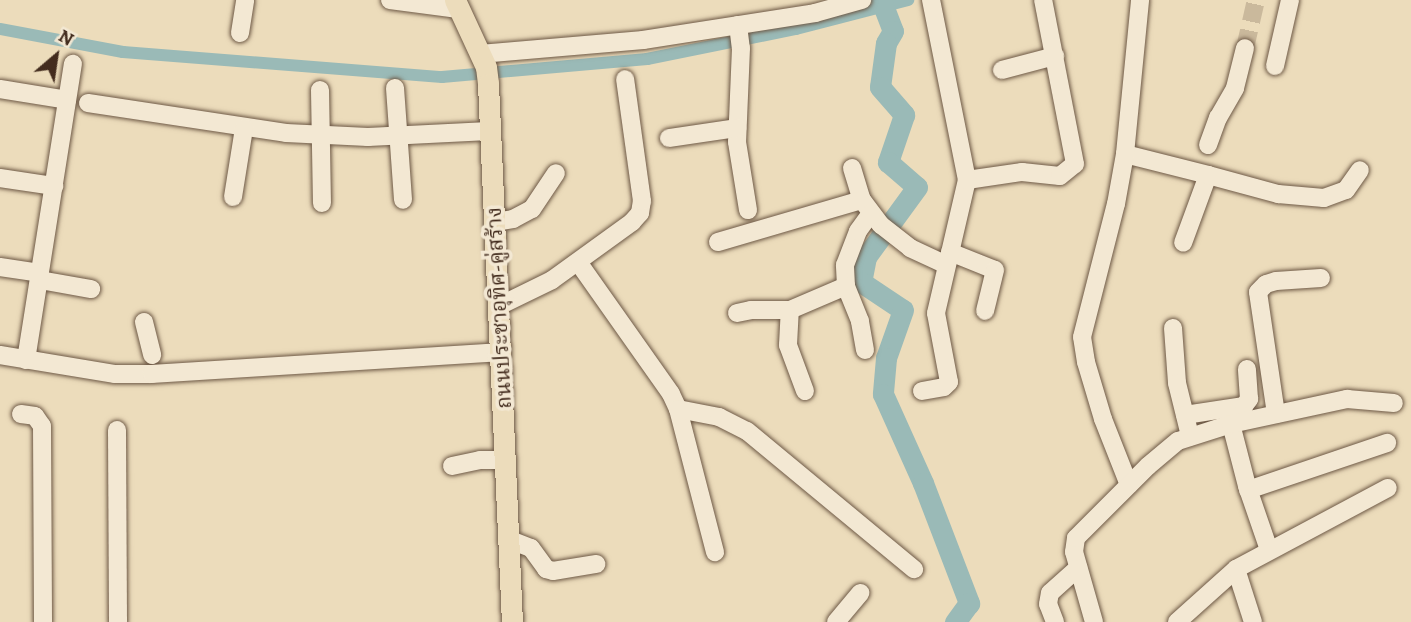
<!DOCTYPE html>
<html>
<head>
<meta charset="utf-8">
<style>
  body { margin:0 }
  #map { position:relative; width:1411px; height:622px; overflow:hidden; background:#ecdcbb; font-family:Alegreya,"Noto Serif Thai",serif }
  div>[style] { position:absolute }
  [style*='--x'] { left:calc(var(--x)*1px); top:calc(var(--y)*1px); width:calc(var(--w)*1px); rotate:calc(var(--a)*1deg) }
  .canal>* { height:12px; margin:-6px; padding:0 6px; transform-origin:6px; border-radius:6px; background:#9abab7 }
  .river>* { height:21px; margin:-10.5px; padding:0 10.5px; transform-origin:10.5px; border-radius:10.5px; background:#9abab7 }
  .minor-tunnel>* { height:18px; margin-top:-9px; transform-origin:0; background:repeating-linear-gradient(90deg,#cab99c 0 18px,transparent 0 27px) }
  .roads { filter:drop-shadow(0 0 2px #6d5845) drop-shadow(0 0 2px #6d5845) }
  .minor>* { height:18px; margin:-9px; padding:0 9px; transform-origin:9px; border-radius:9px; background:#f3e8d3 }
  .major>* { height:21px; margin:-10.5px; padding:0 10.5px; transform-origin:10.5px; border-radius:10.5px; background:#ecdcbb }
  span { translate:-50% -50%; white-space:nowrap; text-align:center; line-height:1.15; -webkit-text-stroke:7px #f3e8d3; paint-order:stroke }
  .street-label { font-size:21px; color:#432c1e }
  .north { position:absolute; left:21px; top:21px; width:70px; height:70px; -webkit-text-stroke:5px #f3e8d3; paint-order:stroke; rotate:29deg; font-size:19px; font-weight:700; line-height:28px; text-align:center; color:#432c1e }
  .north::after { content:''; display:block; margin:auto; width:24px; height:32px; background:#432c1e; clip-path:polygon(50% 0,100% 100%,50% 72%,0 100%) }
</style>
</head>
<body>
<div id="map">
  <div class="canal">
    <div style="--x:0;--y:29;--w:125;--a:10.6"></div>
    <div style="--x:123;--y:52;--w:320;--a:4.5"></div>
    <div style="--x:442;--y:77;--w:206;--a:-5"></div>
    <div style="--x:647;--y:59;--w:152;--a:-11.4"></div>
    <div style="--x:796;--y:29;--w:116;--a:-14.5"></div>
  </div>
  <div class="river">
    <div style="--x:881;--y:0;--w:33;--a:69"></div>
    <div style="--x:893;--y:31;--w:14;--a:120"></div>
    <div style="--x:886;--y:43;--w:44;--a:97.8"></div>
    <div style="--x:880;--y:87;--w:37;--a:49"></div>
    <div style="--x:904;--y:115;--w:50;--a:108.8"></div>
    <div style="--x:888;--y:162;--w:38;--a:41"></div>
    <div style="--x:917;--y:187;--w:87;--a:126.1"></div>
    <div style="--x:866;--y:257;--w:25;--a:101"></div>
    <div style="--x:861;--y:282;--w:50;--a:33.7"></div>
    <div style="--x:903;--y:310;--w:51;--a:109.5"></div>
    <div style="--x:886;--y:358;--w:36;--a:95"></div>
    <div style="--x:883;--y:394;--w:98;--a:65.8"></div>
    <div style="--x:923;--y:483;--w:129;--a:69"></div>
    <div style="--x:969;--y:603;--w:24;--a:126"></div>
  </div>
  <div class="minor-tunnel">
    <div style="--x:1245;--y:48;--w:49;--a:-77.1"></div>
  </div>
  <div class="roads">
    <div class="minor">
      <div style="--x:390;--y:0;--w:69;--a:7.5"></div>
      <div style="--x:738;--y:25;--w:23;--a:83"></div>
      <div style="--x:741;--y:48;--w:94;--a:92.4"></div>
      <div style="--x:737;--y:142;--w:69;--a:80.8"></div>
      <div style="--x:240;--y:33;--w:33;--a:-81"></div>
      <div style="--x:480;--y:54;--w:164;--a:-4.9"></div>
      <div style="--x:643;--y:40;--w:174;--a:-8.9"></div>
      <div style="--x:815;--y:13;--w:49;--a:-15.5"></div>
      <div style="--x:1275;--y:66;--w:68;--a:-77.2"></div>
      <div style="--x:1002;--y:70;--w:55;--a:-14.8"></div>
      <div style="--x:395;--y:88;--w:112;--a:85.9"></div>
      <div style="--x:0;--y:89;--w:68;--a:9.3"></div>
      <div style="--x:320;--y:90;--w:113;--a:89"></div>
      <div style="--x:88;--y:103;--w:200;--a:8.6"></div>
      <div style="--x:286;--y:133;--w:82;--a:2.8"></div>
      <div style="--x:368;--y:137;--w:121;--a:-2.8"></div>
      <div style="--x:669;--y:138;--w:69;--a:-8.4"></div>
      <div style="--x:1208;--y:145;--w:29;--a:-70"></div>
      <div style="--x:1218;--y:118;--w:34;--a:-60"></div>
      <div style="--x:1235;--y:88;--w:41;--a:-76"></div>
      <div style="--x:1125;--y:154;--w:86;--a:14.2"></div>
      <div style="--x:1208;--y:175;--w:72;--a:110.2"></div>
      <div style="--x:852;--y:168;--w:34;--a:73"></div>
      <div style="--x:862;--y:200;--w:31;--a:53"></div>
      <div style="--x:881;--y:225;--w:37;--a:38"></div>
      <div style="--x:910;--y:248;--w:40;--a:25"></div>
      <div style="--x:1208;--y:175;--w:73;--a:15.2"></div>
      <div style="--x:1278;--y:194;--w:46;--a:5"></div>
      <div style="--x:1324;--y:198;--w:23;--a:-20"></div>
      <div style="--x:1346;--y:190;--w:24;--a:-55"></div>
      <div style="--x:0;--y:178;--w:55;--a:8.4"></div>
      <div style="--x:967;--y:180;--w:56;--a:-8.3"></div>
      <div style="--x:1022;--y:172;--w:38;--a:6"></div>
      <div style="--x:1060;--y:176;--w:19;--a:-39"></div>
      <div style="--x:1075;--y:164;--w:167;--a:-101"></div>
      <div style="--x:233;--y:197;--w:70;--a:-80.9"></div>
      <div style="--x:495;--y:222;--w:18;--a:-9"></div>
      <div style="--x:513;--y:219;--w:21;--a:-28"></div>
      <div style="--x:532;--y:209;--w:43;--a:-56.3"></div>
      <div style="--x:718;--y:242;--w:150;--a:-16.3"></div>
      <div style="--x:950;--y:252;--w:48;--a:21.8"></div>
      <div style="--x:995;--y:270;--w:42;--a:103.7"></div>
      <div style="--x:578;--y:262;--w:161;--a:54.8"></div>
      <div style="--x:671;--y:394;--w:17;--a:65"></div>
      <div style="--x:678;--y:409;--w:148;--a:75.5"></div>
      <div style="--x:0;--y:267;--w:40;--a:8.5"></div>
      <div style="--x:40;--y:280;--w:52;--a:10"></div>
      <div style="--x:499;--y:306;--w:59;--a:-26.1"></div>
      <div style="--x:552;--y:280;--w:99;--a:-35.9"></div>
      <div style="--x:632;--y:222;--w:12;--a:-48"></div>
      <div style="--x:640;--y:213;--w:12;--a:-81"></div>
      <div style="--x:642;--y:201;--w:123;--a:-97.9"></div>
      <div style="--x:737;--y:313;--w:14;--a:-12"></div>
      <div style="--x:751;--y:310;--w:39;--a:0"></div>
      <div style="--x:144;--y:322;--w:34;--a:76"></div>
      <div style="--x:1173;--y:328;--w:55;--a:85.8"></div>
      <div style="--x:1177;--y:383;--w:55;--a:76.2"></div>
      <div style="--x:865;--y:350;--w:29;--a:-100"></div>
      <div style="--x:860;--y:321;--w:38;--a:-112"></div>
      <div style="--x:846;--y:286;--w:21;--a:-93"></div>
      <div style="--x:845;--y:265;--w:36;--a:-69"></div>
      <div style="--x:858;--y:231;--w:22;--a:-54"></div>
      <div style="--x:0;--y:355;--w:117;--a:9.4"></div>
      <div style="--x:115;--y:374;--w:37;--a:0"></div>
      <div style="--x:152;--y:374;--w:350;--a:-3.6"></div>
      <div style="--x:26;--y:360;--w:300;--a:-81"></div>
      <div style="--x:805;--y:391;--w:49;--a:-110.3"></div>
      <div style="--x:788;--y:345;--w:35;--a:-87"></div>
      <div style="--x:790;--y:310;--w:61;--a:-23.2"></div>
      <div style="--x:922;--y:391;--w:22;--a:-10"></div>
      <div style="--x:944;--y:387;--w:7;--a:-45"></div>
      <div style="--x:949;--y:382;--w:70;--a:-100.7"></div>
      <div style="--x:936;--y:313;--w:137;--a:-76.9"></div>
      <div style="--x:967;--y:180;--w:184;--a:-101.3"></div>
      <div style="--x:678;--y:409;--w:42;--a:11"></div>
      <div style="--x:719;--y:417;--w:31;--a:27"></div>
      <div style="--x:747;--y:431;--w:217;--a:39.6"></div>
      <div style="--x:21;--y:414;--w:14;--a:8"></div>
      <div style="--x:35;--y:416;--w:12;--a:55"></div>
      <div style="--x:42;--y:426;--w:196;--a:89.7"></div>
      <div style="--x:1276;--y:414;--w:123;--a:-98.4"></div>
      <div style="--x:1258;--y:292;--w:11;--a:-45"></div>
      <div style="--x:1266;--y:284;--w:10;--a:-17"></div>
      <div style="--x:1276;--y:281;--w:45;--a:-3.8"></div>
      <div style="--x:1185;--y:415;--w:60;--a:-8.7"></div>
      <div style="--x:1244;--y:406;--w:9;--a:-54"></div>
      <div style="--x:1249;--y:399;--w:30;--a:-94"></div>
      <div style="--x:1231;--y:424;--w:64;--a:75.5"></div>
      <div style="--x:1247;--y:486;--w:68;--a:71"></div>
      <div style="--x:117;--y:430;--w:192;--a:89.7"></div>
      <div style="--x:452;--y:466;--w:29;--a:-12"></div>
      <div style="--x:480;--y:460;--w:27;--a:0"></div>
      <div style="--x:1129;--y:485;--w:71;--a:-111.5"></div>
      <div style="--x:1103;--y:419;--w:59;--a:-106.6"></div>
      <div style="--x:1086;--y:362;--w:25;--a:-99"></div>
      <div style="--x:1082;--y:337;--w:137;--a:-75.7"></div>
      <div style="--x:1116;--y:204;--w:51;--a:-79.8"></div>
      <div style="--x:1125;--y:154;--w:155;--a:-84.4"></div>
      <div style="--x:1248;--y:490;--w:147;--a:-18.7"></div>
      <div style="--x:510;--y:540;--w:22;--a:21"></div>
      <div style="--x:531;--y:548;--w:26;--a:54"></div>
      <div style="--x:546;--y:569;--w:7;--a:16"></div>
      <div style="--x:553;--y:571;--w:44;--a:-9.2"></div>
      <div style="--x:1236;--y:569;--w:56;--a:72.2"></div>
      <div style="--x:836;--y:622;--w:38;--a:-50"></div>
      <div style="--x:1055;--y:622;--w:19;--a:-111"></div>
      <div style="--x:1048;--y:604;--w:11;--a:-80"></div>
      <div style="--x:1050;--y:593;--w:38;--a:-42"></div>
      <div style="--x:1094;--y:622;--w:73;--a:-105.9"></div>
      <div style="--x:1074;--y:552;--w:14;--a:-82"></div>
      <div style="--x:1076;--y:538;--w:102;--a:-45"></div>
      <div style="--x:1148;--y:466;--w:39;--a:-40"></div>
      <div style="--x:1178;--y:441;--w:56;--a:-17.8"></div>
      <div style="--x:1231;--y:424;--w:119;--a:-12.2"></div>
      <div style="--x:1347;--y:399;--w:47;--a:4.9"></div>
      <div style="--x:1177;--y:622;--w:79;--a:-41.9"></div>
      <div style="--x:1236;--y:569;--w:172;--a:-28.1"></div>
    </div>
    <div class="major">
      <div style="--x:455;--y:0;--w:74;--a:65.2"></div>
      <div style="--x:486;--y:67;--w:17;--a:83"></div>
      <div style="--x:488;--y:84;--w:539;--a:87.45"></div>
    </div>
  </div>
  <div class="street-label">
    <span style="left:499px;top:308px;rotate:-93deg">ถนนประชาอุทิศ-คู่สร้าง</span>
  </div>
  <div class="north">N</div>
</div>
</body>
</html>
